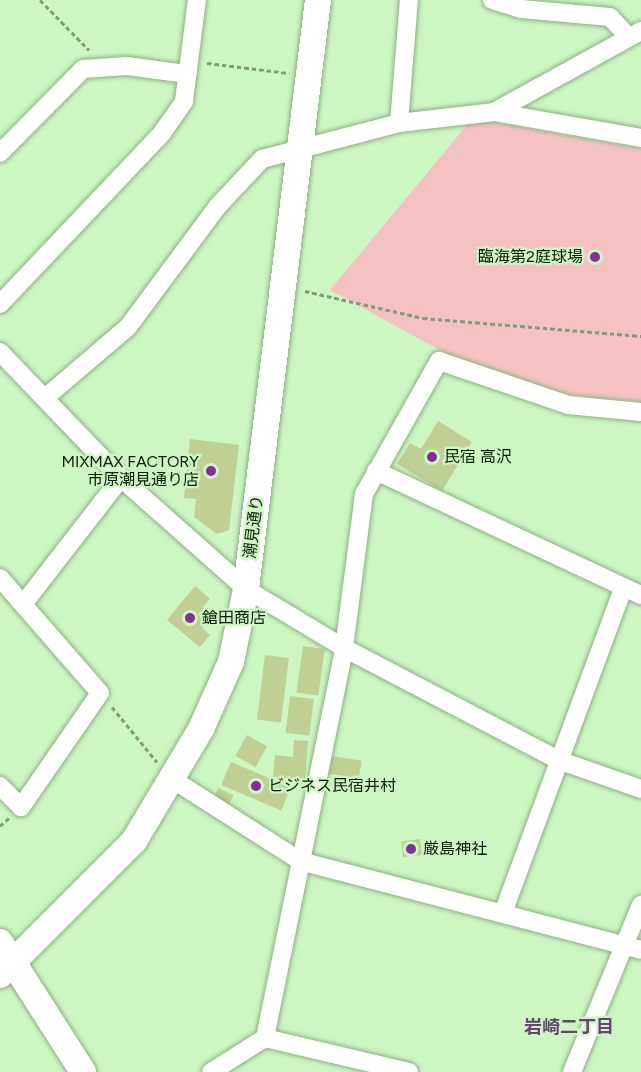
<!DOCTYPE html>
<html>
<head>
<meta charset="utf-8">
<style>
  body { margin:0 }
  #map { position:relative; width:641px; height:1072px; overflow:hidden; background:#ccf6c2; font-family:Figtree,"Noto Sans JP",sans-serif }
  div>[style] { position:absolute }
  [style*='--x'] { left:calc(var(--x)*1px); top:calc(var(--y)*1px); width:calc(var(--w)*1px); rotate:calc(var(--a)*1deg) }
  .green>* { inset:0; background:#f6c2c1 }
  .building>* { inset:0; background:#c0cf93; transform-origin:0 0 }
  .path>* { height:3px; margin-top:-1.5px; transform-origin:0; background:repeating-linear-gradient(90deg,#7f9e77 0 4.5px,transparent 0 7.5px) }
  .roads { filter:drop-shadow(0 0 2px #8ab181) drop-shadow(0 0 2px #8ab181) }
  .street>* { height:18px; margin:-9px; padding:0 9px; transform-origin:9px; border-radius:9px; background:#fff }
  .secondary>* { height:26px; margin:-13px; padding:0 13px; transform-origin:13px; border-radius:13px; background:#fff }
  .dots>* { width:16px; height:16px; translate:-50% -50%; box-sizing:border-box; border:3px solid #ccf6c2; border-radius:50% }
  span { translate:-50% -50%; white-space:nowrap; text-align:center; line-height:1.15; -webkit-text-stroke:4.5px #ccf6c2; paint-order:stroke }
  .poi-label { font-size:16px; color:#0d1c09 }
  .right { translate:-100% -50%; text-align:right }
  .left { translate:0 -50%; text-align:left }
  .street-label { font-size:16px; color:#0d1c09 }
  .neighbourhood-label { font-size:18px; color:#6b4076; font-weight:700 }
</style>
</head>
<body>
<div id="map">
  <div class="green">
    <div style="clip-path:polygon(493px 122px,641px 149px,641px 402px,570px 395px,443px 352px,330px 290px,467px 125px)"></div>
  </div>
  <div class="building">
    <div style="clip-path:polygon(438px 421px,472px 442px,442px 491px,397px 464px,410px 443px,421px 449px)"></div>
    <div style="clip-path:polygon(190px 439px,239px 445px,229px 530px,217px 534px,194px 517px,196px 499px,184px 498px)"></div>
    <div style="clip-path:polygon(195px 586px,210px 599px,203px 607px,213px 616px,202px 628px,210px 635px,200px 647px,167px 620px)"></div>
    <div style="left:303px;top:646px;width:22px;height:47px;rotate:8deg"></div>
    <div style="left:265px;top:655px;width:24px;height:65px;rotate:7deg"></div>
    <div style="left:290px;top:696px;width:24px;height:37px;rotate:7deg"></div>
    <div style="left:247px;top:735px;width:23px;height:24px;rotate:29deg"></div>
    <div style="clip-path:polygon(294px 740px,308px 741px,305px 780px,273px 777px,275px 755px,293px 757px)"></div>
    <div style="left:332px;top:756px;width:30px;height:18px;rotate:9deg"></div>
    <div style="left:231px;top:762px;width:65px;height:25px;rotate:23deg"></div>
    <div style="left:218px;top:788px;width:17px;height:11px;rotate:24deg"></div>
    <div style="left:420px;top:839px;width:16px;height:19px;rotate:83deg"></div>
  </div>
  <div class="path">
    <div style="--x:40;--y:0;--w:70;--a:45.6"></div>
    <div style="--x:207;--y:63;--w:83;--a:7"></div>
    <div style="--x:305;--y:291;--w:121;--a:12.9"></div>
    <div style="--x:423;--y:318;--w:219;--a:4.7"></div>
    <div style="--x:112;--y:707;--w:71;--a:50.7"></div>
    <div style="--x:0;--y:826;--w:12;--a:-42"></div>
  </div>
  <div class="roads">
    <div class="street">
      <div style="--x:492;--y:0;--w:30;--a:17"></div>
      <div style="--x:521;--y:9;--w:89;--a:5.1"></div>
      <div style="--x:610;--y:17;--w:26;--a:47"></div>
      <div style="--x:494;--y:112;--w:168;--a:-28.9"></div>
      <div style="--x:399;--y:123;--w:123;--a:-85.4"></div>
      <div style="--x:0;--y:153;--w:118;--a:-45.3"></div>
      <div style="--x:83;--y:69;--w:44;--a:-3.9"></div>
      <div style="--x:127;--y:66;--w:61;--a:7.6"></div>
      <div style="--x:0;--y:304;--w:236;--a:-46.5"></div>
      <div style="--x:162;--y:133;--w:39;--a:-55"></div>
      <div style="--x:184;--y:101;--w:102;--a:-82.7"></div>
      <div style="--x:0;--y:352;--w:175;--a:46.2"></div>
      <div style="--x:121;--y:478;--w:167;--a:41.6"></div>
      <div style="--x:246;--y:589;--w:114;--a:31"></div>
      <div style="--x:344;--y:648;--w:242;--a:27.6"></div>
      <div style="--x:558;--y:760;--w:88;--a:19.3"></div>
      <div style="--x:46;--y:397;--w:108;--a:-40.5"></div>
      <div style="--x:128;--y:327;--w:149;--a:-53.4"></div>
      <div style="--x:217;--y:207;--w:66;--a:-46.8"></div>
      <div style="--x:262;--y:159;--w:142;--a:-14.7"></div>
      <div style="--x:399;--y:123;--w:96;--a:-6.6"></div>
      <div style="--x:494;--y:112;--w:149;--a:10"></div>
      <div style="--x:376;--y:471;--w:293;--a:25.1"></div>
      <div style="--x:0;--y:578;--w:152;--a:49"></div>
      <div style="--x:100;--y:693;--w:139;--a:124.7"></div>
      <div style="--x:21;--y:807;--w:30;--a:-135"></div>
      <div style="--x:24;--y:603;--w:158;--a:-52.2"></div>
      <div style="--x:172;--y:779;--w:152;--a:32.6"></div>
      <div style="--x:300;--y:861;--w:352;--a:14.6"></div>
      <div style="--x:503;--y:913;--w:346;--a:-69.7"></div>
      <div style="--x:265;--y:1038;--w:398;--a:-78.5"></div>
      <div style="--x:344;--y:648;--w:155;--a:-82.6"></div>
      <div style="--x:364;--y:494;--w:153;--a:-60.6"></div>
      <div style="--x:439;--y:361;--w:136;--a:18.8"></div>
      <div style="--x:568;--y:405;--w:73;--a:5.5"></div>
      <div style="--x:211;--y:1072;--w:64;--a:-32.2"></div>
      <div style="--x:265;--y:1038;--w:148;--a:13.3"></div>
      <div style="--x:572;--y:1072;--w:181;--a:-67.6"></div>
    </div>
    <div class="secondary">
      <div style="--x:0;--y:942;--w:154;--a:57.4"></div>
      <div style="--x:0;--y:975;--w:190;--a:-45"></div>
      <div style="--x:134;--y:841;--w:131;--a:-59.1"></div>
      <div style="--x:201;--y:729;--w:73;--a:-65.9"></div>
      <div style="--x:231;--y:662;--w:75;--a:-78.4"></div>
      <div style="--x:246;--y:589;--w:593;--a:-83.03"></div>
    </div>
  </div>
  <div class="dots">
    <div style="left:595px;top:257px;background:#842c99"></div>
    <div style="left:432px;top:457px;background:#842c99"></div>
    <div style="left:211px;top:471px;background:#842c99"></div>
    <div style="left:190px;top:618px;background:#842c99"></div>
    <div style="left:256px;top:786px;background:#842c99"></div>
    <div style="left:411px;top:849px;background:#842c99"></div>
  </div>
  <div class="poi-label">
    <span class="right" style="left:583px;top:257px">臨海第2庭球場</span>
    <span class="left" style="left:444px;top:457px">民宿 高沢</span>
    <span class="right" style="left:199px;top:471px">MIXMAX FACTORY<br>市原潮見通り店</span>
    <span class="left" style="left:202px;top:618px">鎗田商店</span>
    <span class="left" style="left:268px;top:786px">ビジネス民宿井村</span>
    <span class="left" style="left:423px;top:849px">厳島神社</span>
  </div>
  <div class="street-label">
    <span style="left:254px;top:527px;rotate:-83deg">潮見通り</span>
  </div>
  <div class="neighbourhood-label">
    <span style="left:569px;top:1027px">岩崎二丁目</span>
  </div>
</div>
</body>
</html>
